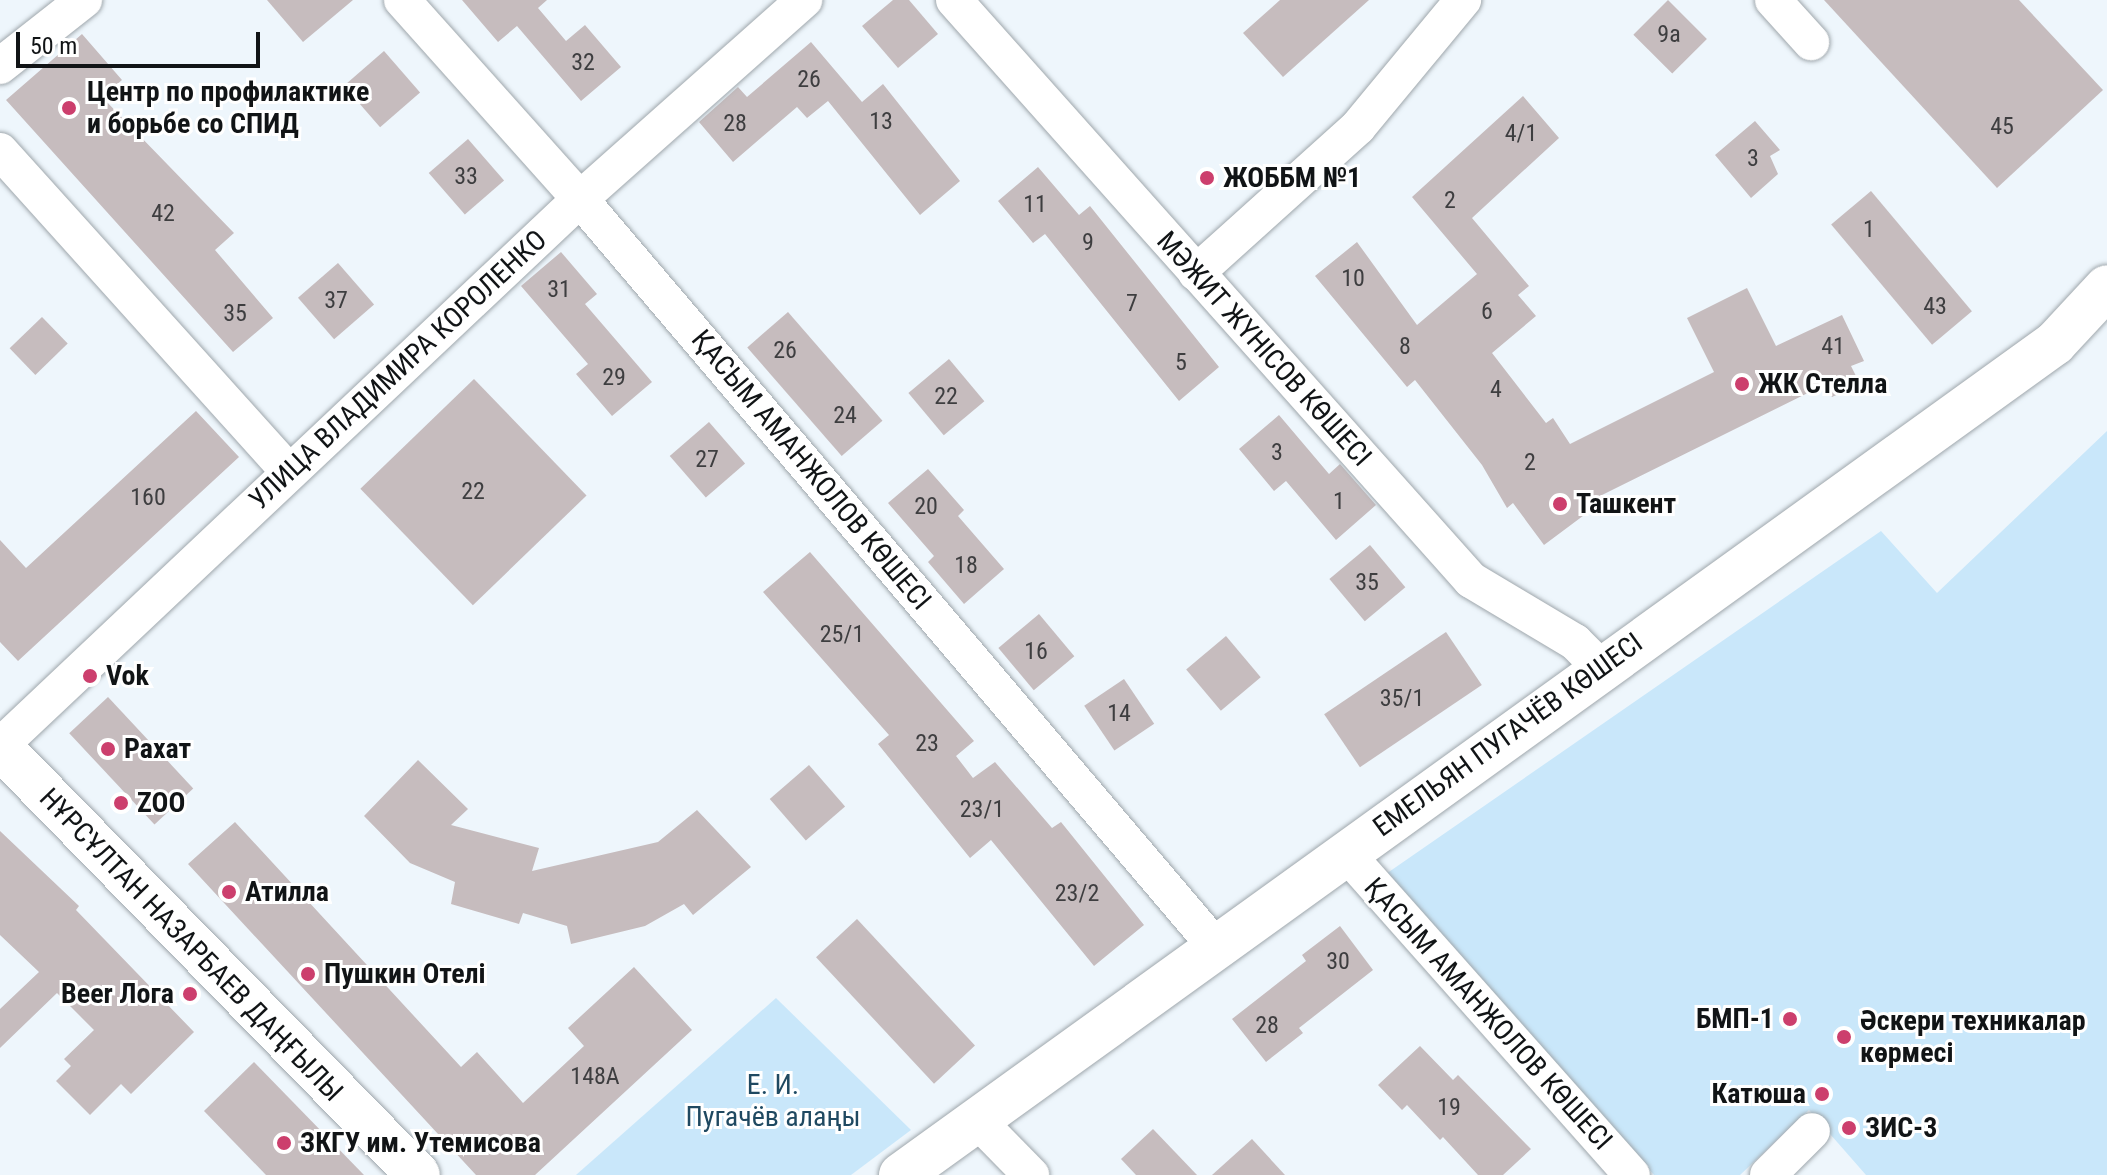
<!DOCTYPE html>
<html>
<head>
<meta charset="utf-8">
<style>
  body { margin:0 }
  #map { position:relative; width:2107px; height:1175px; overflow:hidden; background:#eef6fc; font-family:"Roboto Condensed",sans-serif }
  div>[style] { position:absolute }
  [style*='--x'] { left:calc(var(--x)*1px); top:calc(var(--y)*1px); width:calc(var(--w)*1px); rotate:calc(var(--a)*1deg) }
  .green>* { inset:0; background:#c9e7fa }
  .building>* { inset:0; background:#c6bcbe; transform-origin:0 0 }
  .roads { filter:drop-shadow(0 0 2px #9fa7ac) drop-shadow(0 0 2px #9fa7ac) }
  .minor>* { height:36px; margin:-18px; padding:0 18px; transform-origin:18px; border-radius:18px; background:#fff }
  .tertiary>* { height:44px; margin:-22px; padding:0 22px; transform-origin:22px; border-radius:22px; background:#fff }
  .secondary>* { height:44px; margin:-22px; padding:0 22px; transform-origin:22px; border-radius:22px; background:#fff }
  .dots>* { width:22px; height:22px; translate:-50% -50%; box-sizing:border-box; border:4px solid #fff; border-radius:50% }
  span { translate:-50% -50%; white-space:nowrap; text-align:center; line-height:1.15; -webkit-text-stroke:6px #fff; paint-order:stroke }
  .number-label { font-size:24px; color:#3e3e40 }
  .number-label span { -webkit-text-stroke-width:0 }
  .poi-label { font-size:28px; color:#111416; font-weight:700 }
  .left { translate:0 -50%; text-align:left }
  .right { translate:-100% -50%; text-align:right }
  .street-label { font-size:28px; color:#111416 }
  .park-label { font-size:28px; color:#1f4961 }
  .scale { position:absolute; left:16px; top:32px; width:244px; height:36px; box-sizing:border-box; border:4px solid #111416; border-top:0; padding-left:10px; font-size:24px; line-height:28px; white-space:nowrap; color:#111416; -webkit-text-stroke:6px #fff; paint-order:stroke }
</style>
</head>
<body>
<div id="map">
  <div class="green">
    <div style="clip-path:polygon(2107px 431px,2107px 1175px,1866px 1175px,1809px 1110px,1740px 1175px,1654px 1175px,1383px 876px,1881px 531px,1937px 593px)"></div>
    <div style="clip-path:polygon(776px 998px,911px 1130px,851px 1175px,576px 1175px)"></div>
  </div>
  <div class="building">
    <div style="clip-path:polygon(267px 0,353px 0,303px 42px)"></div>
    <div style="clip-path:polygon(462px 0,547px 0,538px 8px,566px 41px,585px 25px,621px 67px,581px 101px,517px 26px,498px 42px)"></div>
    <div style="clip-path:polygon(893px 0,909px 0,938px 34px,898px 68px,862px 26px)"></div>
    <div style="clip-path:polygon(1280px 0,1369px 0,1283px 77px,1243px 33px)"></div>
    <div style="left:1668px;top:0;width:55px;height:49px;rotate:45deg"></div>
    <div style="clip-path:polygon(1824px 0,2019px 0,2103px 90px,1997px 188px)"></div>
    <div style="clip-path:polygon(82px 34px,122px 80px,102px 97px,234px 233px,215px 250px,273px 318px,233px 352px,6px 100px)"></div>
    <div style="clip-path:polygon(811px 42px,862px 102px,883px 84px,960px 181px,920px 215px,828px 101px,807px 118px,797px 107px,733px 162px,699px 122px,738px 87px,747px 97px)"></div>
    <div style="left:384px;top:51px;width:55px;height:53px;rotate:49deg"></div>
    <div style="clip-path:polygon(1523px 96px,1559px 138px,1472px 218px,1529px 286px,1518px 295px,1536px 316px,1492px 353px,1546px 423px,1553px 418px,1570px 444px,1714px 372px,1687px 318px,1747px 288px,1776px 346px,1842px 315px,1864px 361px,1851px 366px,1860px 384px,1832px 397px,1826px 384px,1600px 496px,1603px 501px,1544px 545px,1513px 503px,1507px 508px,1482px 465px,1415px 380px,1407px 387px,1315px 276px,1357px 242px,1417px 325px,1477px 274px,1412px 197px)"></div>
    <div style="clip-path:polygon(1755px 121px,1780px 150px,1770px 156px,1778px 174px,1751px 198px,1715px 155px)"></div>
    <div style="left:468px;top:139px;width:55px;height:52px;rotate:49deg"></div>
    <div style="clip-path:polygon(1038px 167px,1079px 215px,1090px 206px,1219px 367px,1179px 401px,1045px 234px,1033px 243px,998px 201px)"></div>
    <div style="left:1871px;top:191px;width:157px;height:52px;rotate:50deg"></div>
    <div style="clip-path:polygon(561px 252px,597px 294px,585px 304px,652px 382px,612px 416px,576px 374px,588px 364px,521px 286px)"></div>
    <div style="left:338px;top:263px;width:55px;height:53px;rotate:49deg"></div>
    <div style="left:788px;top:312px;width:144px;height:54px;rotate:49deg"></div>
    <div style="left:42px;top:317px;width:37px;height:45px;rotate:46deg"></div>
    <div style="left:949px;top:359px;width:55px;height:53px;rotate:50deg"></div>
    <div style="left:474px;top:379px;width:162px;height:158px;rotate:46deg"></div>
    <div style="clip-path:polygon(196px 411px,239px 457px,18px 661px,0 642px,0 540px,26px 568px)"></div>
    <div style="clip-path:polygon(1279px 415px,1329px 474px,1340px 464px,1376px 505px,1336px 540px,1286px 481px,1274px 491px,1239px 449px)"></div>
    <div style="left:709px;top:422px;width:55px;height:52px;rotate:49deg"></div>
    <div style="clip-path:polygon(928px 469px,964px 510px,958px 516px,1004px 569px,964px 604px,928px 562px,934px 556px,888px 503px)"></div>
    <div style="left:1370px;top:545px;width:55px;height:53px;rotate:50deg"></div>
    <div style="clip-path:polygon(810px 552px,974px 741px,956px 756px,973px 778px,995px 762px,1052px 828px,1061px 822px,1144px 925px,1094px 966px,991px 840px,970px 858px,878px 744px,889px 735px,763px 592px)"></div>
    <div style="left:1039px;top:614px;width:55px;height:53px;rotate:50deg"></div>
    <div style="left:1446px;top:632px;width:64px;height:147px;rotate:56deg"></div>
    <div style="left:1226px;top:636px;width:54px;height:52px;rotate:50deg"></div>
    <div style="left:1124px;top:679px;width:54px;height:48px;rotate:56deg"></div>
    <div style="left:108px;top:697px;width:125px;height:53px;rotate:47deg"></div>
    <div style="clip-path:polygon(418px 760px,468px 809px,451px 825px,539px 848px,532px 871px,658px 842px,697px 810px,751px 867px,693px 915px,684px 904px,645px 926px,571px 944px,567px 926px,523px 913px,519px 924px,451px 904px,455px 882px,410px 863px,364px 816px)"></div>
    <div style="left:809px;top:765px;width:55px;height:52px;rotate:49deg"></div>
    <div style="clip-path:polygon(235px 822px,461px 1067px,477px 1052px,523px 1103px,584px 1046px,568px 1028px,634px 967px,692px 1030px,535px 1175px,476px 1175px,188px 864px)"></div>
    <div style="clip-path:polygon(0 831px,79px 906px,76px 910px,194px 1032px,131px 1094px,121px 1084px,90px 1115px,56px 1081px,71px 1066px,64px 1059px,94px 1030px,57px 993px,0 1048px,0 1009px,39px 972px,0 935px)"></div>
    <div style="left:857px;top:919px;width:173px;height:56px;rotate:47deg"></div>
    <div style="clip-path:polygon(1340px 926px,1373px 970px,1299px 1028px,1303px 1033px,1266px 1062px,1232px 1019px,1306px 961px,1302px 955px)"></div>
    <div style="clip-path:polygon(1420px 1046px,1453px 1080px,1458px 1075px,1531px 1149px,1503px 1175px,1478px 1175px,1443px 1137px,1440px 1140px,1407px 1105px,1402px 1110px,1378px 1085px)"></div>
    <div style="clip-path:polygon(254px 1062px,364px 1175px,266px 1175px,204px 1111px)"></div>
    <div style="clip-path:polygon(1153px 1129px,1197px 1175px,1136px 1175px,1121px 1159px)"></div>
    <div style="clip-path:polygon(1252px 1139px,1285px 1175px,1212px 1175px)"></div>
  </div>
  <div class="roads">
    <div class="minor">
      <div style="--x:402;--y:0;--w:267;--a:48.2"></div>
      <div style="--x:580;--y:199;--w:980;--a:49.63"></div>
      <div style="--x:954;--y:0;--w:777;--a:48.29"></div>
      <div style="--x:1471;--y:580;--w:121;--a:30.8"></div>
      <div style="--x:1575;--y:642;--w:37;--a:45"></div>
      <div style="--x:1773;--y:0;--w:57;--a:47.9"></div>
      <div style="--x:0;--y:66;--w:107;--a:-38.2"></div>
      <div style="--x:0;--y:151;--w:432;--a:48"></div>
      <div style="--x:1196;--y:273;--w:218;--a:-42"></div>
      <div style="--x:1358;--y:127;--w:165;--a:-50.4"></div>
      <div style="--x:0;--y:746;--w:797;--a:-43.32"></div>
      <div style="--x:580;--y:199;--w:300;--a:-41.6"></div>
      <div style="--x:1345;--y:852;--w:432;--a:48.4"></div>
      <div style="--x:978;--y:1121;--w:76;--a:45.5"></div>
      <div style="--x:1768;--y:1175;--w:62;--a:-45"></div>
    </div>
    <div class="tertiary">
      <div style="--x:901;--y:1175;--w:1423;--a:-35.79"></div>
      <div style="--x:2055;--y:343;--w:76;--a:-47.1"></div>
    </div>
    <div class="secondary">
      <div style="--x:0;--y:747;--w:598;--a:45.68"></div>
    </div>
  </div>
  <div class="dots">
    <div style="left:69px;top:108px;background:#cc3f6d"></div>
    <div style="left:1207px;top:178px;background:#cc3f6d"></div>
    <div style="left:1742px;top:384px;background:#cc3f6d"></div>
    <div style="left:1560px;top:504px;background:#cc3f6d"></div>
    <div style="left:90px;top:676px;background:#cc3f6d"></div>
    <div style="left:108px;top:749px;background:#cc3f6d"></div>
    <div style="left:121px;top:803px;background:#cc3f6d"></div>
    <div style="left:229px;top:892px;background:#cc3f6d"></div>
    <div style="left:308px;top:974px;background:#cc3f6d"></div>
    <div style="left:190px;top:994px;background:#cc3f6d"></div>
    <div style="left:1790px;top:1019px;background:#cc3f6d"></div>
    <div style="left:1844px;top:1037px;background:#cc3f6d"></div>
    <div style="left:1822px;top:1094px;background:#cc3f6d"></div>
    <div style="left:1849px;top:1128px;background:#cc3f6d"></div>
    <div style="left:284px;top:1143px;background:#cc3f6d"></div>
  </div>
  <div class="number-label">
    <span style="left:1669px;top:35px">9а</span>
    <span style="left:583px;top:63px">32</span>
    <span style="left:809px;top:80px">26</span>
    <span style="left:881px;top:122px">13</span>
    <span style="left:735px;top:124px">28</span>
    <span style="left:2002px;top:127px">45</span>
    <span style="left:1521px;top:134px">4/1</span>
    <span style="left:1753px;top:159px">3</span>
    <span style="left:466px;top:177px">33</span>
    <span style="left:1450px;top:201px">2</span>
    <span style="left:1035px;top:205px">11</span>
    <span style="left:163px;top:214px">42</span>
    <span style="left:1869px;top:230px">1</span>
    <span style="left:1088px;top:243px">9</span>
    <span style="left:1353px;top:279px">10</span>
    <span style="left:559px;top:290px">31</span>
    <span style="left:336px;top:301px">37</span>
    <span style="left:1132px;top:304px">7</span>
    <span style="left:1935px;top:307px">43</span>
    <span style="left:1487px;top:312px">6</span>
    <span style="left:235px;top:314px">35</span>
    <span style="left:1405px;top:347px">8</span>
    <span style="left:1833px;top:347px">41</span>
    <span style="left:785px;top:351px">26</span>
    <span style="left:1181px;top:363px">5</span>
    <span style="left:614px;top:378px">29</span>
    <span style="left:1496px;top:390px">4</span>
    <span style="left:946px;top:397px">22</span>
    <span style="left:845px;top:416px">24</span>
    <span style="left:1277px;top:453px">3</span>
    <span style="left:707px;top:460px">27</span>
    <span style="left:1530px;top:463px">2</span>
    <span style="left:473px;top:492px">22</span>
    <span style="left:148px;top:498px">160</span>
    <span style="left:1339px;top:502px">1</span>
    <span style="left:926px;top:507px">20</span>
    <span style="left:966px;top:566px">18</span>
    <span style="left:1367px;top:583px">35</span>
    <span style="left:842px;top:635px">25/1</span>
    <span style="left:1036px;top:652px">16</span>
    <span style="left:1402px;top:699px">35/1</span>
    <span style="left:1119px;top:714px">14</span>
    <span style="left:927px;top:744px">23</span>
    <span style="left:982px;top:810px">23/1</span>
    <span style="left:1077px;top:894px">23/2</span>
    <span style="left:1338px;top:962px">30</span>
    <span style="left:1267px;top:1026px">28</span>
    <span style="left:595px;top:1077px">148А</span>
    <span style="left:1449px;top:1108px">19</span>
  </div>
  <div class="poi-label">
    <span class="left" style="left:87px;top:108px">Центр по профилактике<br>и борьбе со СПИД</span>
    <span class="left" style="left:1223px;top:178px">ЖОББМ №1</span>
    <span class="left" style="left:1758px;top:384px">ЖК Стелла</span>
    <span class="left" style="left:1576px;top:504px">Ташкент</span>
    <span class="left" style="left:106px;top:676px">Vok</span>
    <span class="left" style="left:124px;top:749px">Рахат</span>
    <span class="left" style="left:137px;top:803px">ZOO</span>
    <span class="left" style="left:245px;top:892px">Атилла</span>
    <span class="left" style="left:324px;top:974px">Пушкин Отелі</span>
    <span class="right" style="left:174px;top:994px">Beer Лога</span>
    <span class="right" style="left:1774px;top:1019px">БМП-1</span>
    <span class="left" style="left:1860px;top:1037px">Әскери техникалар<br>көрмесі</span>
    <span class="right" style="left:1806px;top:1094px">Катюша</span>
    <span class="left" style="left:1865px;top:1128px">ЗИС-3</span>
    <span class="left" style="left:300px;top:1143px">ЗКГУ им. Утемисова</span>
  </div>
  <div class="street-label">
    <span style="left:1264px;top:349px;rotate:48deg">МӘЖИТ ЖҮНІСОВ КӨШЕСІ</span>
    <span style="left:398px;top:370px;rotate:-43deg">УЛИЦА ВЛАДИМИРА КОРОЛЕНКО</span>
    <span style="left:811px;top:470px;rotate:50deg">ҚАСЫМ АМАНЖОЛОВ КӨШЕСІ</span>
    <span style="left:1508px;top:735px;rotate:-36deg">ЕМЕЛЬЯН ПУГАЧЁВ КӨШЕСІ</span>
    <span style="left:191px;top:945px;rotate:46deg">НҰРСҰЛТАН НАЗАРБАЕВ ДАҢҒЫЛЫ</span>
    <span style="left:1488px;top:1014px;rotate:48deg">ҚАСЫМ АМАНЖОЛОВ КӨШЕСІ</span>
  </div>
  <div class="park-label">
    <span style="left:773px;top:1101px">Е. И.<br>Пугачёв алаңы</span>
  </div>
  <div class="scale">50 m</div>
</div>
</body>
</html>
